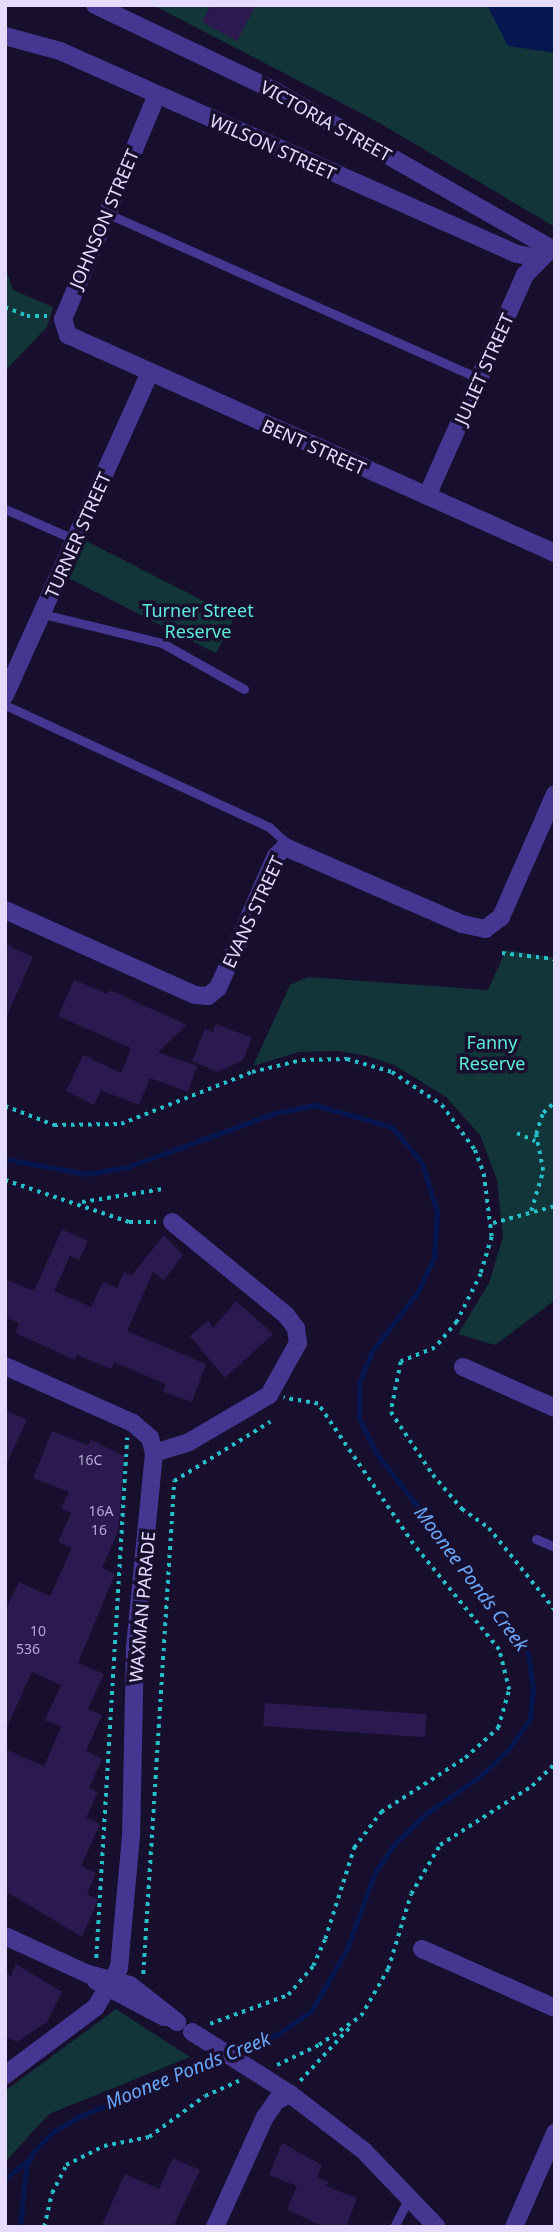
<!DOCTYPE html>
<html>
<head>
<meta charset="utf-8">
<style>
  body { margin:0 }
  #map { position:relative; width:560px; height:2232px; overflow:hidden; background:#180f2e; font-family:"Noto Sans",sans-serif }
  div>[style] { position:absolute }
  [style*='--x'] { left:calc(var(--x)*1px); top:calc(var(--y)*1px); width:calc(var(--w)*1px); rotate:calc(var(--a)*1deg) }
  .green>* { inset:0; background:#113538; transform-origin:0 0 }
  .water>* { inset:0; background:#061750 }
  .stream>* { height:5px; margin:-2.5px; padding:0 2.5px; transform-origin:2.5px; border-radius:2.5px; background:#061750 }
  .building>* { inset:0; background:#2b1950; transform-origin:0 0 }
  .path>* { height:3.5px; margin-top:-1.75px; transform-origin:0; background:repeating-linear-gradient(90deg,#25bfca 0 3.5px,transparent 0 8.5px) }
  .service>* { height:9px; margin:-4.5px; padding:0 4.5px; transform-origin:4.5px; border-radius:4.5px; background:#453691 }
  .minor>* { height:18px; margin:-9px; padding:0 9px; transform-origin:9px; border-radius:9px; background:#453691 }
  .tertiary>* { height:18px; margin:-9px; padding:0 9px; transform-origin:9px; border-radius:9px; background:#453691 }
  .tertiary-bridge>* { height:18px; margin:-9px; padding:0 9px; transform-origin:9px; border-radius:9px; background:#453691 }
  span { translate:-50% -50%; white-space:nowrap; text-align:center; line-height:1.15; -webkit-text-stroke:7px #180f2e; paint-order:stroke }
  .number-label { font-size:14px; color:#b6aad3 }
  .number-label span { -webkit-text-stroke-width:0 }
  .street-label { font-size:18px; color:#e4dbff }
  .park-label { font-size:18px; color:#5becda }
  .water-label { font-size:19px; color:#69a7ff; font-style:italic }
  .frame { position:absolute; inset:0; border:7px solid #e4dbff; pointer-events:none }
</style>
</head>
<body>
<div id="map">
  <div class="green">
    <div style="clip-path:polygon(153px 5px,555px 5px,555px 227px,376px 121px)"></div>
    <div style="clip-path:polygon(5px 266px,13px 290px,53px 307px,47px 327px,5px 371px)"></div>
    <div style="left:84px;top:540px;width:169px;height:41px;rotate:27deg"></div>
    <div style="clip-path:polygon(506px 950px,555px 958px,555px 1300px,495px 1345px,458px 1334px,489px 1283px,503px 1237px,497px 1180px,480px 1135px,446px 1097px,394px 1065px,367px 1056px,339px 1051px,299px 1052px,253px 1066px,290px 985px,308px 977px,488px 990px)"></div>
    <div style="clip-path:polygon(116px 2009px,190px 2057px,49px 2114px,5px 2162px,5px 2091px)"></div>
  </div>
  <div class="water">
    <div style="clip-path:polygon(487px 5px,555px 5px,555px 53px,508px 46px)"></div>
  </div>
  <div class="stream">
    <div style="--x:5;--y:1159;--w:83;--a:10.4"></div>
    <div style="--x:87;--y:1174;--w:41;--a:-9.9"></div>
    <div style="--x:127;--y:1167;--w:158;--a:-20"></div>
    <div style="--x:275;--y:1113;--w:41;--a:-11.3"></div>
    <div style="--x:315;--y:1105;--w:80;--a:15.9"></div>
    <div style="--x:392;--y:1127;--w:47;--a:50.2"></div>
    <div style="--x:422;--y:1163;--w:51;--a:73"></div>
    <div style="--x:437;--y:1212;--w:45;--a:93.8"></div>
    <div style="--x:434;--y:1257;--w:40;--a:115"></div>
    <div style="--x:417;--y:1293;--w:73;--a:127.8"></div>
    <div style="--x:372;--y:1351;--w:35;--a:112"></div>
    <div style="--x:359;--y:1383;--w:35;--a:90"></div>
    <div style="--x:359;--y:1418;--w:39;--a:64"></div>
    <div style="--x:376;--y:1453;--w:246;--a:52.1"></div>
    <div style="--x:527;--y:1647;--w:41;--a:81.7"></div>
    <div style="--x:533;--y:1688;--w:31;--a:96"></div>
    <div style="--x:530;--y:1719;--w:37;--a:125"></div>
    <div style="--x:509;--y:1749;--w:41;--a:137"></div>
    <div style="--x:479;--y:1777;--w:63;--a:145.3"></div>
    <div style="--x:427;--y:1813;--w:42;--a:136.9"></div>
    <div style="--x:396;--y:1842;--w:37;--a:125"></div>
    <div style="--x:375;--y:1872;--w:82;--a:110"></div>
    <div style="--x:347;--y:1949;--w:72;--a:120.1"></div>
    <div style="--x:311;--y:2011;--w:40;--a:145.1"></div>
    <div style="--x:278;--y:2034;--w:47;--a:156.2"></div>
    <div style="--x:5;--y:2179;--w:31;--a:-40"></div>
    <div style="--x:20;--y:2227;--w:59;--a:-84.2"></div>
    <div style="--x:26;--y:2168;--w:17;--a:-66"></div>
    <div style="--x:33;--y:2152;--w:30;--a:-45"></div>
    <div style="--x:54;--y:2131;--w:30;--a:-30"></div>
    <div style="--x:80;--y:2116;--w:158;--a:-21.9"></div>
  </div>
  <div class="building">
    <div style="clip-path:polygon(211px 5px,256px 5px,237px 41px,202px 22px)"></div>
    <div style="clip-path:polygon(5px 944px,33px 957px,5px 1020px)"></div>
    <div style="clip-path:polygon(74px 980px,108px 994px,110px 990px,187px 1025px,158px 1052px,197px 1066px,188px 1092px,150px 1078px,139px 1105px,101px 1090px,94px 1105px,66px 1091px,83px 1055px,121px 1073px,131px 1048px,58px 1016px)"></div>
    <div style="clip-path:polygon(216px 1024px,252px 1038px,243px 1060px,218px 1072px,192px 1061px,205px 1029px,213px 1032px)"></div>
    <div style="clip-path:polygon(62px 1229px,88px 1241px,79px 1260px,70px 1256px,54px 1291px,91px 1307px,103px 1282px,117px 1288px,124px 1272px,132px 1275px,164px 1235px,183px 1255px,164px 1280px,153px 1272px,127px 1331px,206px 1364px,192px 1402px,163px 1392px,166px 1384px,114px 1362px,111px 1369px,77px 1355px,75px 1360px,15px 1333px,19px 1323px,5px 1317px,5px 1279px,34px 1291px)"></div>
    <div style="clip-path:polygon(236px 1301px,273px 1334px,225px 1378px,190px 1336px,208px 1321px,213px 1328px)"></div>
    <div style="clip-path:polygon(5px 1410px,27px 1420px,5px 1467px)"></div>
    <div style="clip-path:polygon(52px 1431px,88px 1445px,91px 1440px,124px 1456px,118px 1532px,102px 1568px,115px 1574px,78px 1663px,104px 1674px,88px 1709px,102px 1715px,86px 1751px,102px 1759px,89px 1788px,98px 1792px,86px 1818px,100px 1824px,81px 1866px,96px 1873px,87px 1894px,98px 1900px,82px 1937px,5px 1891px,5px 1749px,44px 1766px,61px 1727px,45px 1720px,61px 1685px,32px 1672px,5px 1731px,5px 1611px,19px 1582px,50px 1596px,72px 1548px,58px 1542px,71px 1513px,61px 1508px,69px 1492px,33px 1478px)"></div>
    <div style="left:265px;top:1703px;width:162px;height:23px;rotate:4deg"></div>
    <div style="clip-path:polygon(16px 1964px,62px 1992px,47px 2022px,17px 2042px,5px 2036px,5px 1973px,11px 1976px)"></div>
    <div style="clip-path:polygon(282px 2143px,322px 2165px,317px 2178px,328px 2182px,326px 2186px,357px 2198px,346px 2227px,324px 2227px,287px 2209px,297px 2186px,269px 2175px)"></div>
    <div style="clip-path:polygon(173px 2158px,200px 2170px,173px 2227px,101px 2227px,125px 2174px,159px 2189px)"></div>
  </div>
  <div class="path">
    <div style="--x:5;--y:307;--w:24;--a:22"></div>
    <div style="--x:27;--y:316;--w:20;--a:0"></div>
    <div style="--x:502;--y:953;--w:53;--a:6.5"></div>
    <div style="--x:5;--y:1106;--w:53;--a:21.2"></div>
    <div style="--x:54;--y:1125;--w:67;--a:-0.9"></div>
    <div style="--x:121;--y:1124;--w:141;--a:-21.7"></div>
    <div style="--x:252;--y:1072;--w:51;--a:-13.5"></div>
    <div style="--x:302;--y:1060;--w:45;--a:-1.3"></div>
    <div style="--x:347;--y:1059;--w:47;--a:16.1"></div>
    <div style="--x:392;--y:1072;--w:60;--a:33.4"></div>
    <div style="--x:442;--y:1105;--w:56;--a:53.7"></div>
    <div style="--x:475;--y:1150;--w:26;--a:69"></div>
    <div style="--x:484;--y:1174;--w:64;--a:82.8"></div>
    <div style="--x:492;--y:1237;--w:39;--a:107"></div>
    <div style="--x:481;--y:1274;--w:54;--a:116.6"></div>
    <div style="--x:457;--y:1322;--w:34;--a:130"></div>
    <div style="--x:435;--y:1348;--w:37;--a:158"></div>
    <div style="--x:401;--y:1362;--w:51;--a:101.3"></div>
    <div style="--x:391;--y:1412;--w:76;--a:56.3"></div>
    <div style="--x:433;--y:1475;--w:45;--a:49.5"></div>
    <div style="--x:462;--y:1509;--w:33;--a:35"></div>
    <div style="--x:489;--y:1528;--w:105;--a:51.2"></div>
    <div style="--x:517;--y:1133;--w:20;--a:24"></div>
    <div style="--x:5;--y:1180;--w:131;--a:18.7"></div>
    <div style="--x:129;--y:1222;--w:27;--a:0"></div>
    <div style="--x:82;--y:1202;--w:82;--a:-9.1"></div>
    <div style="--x:531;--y:1211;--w:42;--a:-73.3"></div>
    <div style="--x:543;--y:1171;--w:38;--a:-101"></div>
    <div style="--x:536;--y:1134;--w:22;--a:-72"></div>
    <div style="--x:543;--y:1113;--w:16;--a:-43"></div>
    <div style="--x:493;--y:1223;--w:64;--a:-15.3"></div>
    <div style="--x:96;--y:1958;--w:521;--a:-86.59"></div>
    <div style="--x:143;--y:1974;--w:494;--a:-86.4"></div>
    <div style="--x:174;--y:1481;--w:113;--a:-31.6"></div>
    <div style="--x:210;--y:2024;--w:83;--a:-20.4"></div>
    <div style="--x:288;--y:1995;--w:38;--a:-49"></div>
    <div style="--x:313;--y:1966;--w:30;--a:-66"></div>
    <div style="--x:325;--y:1939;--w:96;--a:-72.3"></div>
    <div style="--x:354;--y:1848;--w:45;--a:-53.1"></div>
    <div style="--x:381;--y:1812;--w:100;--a:-32.7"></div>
    <div style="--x:465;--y:1758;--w:45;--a:-42.3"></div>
    <div style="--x:498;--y:1728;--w:40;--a:-74"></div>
    <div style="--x:509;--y:1690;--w:41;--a:-104"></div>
    <div style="--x:499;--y:1650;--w:136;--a:-129.1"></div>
    <div style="--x:413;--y:1544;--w:169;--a:-124.2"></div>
    <div style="--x:318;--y:1404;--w:35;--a:-170"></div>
    <div style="--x:277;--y:2065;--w:47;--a:-25.5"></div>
    <div style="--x:319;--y:2045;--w:51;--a:-34.6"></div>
    <div style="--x:361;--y:2016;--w:54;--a:-60.1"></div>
    <div style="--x:388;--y:1969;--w:78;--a:-73"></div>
    <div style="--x:411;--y:1894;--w:57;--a:-59.4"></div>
    <div style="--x:440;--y:1845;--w:109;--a:-32.7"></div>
    <div style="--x:532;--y:1786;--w:32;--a:-44"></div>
    <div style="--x:300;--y:2081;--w:72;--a:-47.2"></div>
    <div style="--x:44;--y:2227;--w:35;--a:-77"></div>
    <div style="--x:52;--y:2193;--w:31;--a:-63"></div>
    <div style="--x:66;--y:2165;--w:42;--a:-26.6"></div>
    <div style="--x:104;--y:2146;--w:46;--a:-11.3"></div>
    <div style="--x:149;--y:2137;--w:69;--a:-36.2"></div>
    <div style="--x:205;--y:2096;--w:37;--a:-24"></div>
  </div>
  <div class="service">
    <div style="--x:106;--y:213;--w:408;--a:23.9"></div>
    <div style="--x:5;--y:509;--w:77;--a:23.6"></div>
    <div style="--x:43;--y:614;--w:122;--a:13.7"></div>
    <div style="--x:162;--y:643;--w:94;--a:29.3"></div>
    <div style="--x:5;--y:705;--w:291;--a:24.8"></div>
    <div style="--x:269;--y:827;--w:27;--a:42"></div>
    <div style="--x:536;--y:1539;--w:21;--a:23"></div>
    <div style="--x:394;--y:2227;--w:33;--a:-63"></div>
  </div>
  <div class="minor">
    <div style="--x:5;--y:36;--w:57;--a:15.3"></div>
    <div style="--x:60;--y:51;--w:500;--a:23.95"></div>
    <div style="--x:517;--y:254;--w:23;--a:10"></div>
    <div style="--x:156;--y:97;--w:241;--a:112.7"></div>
    <div style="--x:63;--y:319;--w:17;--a:73"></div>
    <div style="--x:68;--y:335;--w:534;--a:24.12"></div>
    <div style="--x:427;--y:496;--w:242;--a:-66.1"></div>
    <div style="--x:525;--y:275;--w:29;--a:-46"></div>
    <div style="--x:5;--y:695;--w:351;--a:-65.8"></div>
    <div style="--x:5;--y:910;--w:208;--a:24.1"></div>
    <div style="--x:195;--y:995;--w:13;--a:4"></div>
    <div style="--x:208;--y:996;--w:13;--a:-39"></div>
    <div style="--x:218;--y:988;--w:144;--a:-66.3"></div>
    <div style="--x:276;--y:856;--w:13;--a:-45"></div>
    <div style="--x:285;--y:847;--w:193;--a:23.5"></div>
    <div style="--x:462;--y:924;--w:24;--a:12"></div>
    <div style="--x:485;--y:929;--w:20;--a:-37"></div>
    <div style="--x:501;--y:917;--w:134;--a:-66.3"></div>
    <div style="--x:5;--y:1366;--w:140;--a:24"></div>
    <div style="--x:133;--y:1423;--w:23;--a:41"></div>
    <div style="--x:150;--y:1438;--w:16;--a:75"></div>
    <div style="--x:154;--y:1453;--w:196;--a:95.6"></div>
    <div style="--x:135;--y:1648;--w:188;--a:91.2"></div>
    <div style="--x:131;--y:1836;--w:133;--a:95.2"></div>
    <div style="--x:119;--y:1968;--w:45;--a:120.5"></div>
    <div style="--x:96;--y:2007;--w:114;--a:143.2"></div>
    <div style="--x:463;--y:1367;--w:101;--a:24"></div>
    <div style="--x:154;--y:1453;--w:37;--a:-17"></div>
    <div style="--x:189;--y:1442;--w:93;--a:-30.4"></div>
    <div style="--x:269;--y:1395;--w:60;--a:-60.9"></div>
    <div style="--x:298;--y:1343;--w:15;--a:-98"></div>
    <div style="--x:296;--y:1328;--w:16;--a:-128"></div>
    <div style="--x:286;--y:1315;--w:147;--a:-140.8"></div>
    <div style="--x:422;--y:1949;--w:145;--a:23.9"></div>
    <div style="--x:215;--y:2227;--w:121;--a:-65.6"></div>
    <div style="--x:265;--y:2117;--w:19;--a:-55"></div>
    <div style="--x:276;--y:2101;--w:16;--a:-27"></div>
    <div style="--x:514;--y:2227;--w:103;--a:-66.4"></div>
  </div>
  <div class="tertiary">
    <div style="--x:95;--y:5;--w:199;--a:25.5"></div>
    <div style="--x:275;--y:91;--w:322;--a:29.7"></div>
    <div style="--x:5;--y:1936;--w:91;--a:24.6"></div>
    <div style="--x:88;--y:1974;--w:43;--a:14.7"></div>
    <div style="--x:130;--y:1985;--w:60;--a:38.2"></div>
    <div style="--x:96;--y:1981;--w:77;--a:27.9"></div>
    <div style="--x:290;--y:2094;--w:93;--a:37.6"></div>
    <div style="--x:364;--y:2151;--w:105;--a:46.2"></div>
  </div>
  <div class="tertiary-bridge">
    <div style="--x:192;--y:2032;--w:116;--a:32.3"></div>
  </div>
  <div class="number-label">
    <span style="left:90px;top:1460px">16C</span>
    <span style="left:101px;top:1511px">16A</span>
    <span style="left:99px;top:1530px">16</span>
    <span style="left:38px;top:1631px">10</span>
    <span style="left:28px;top:1649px">536</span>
  </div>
  <div class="street-label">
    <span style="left:326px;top:121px;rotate:29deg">VICTORIA STREET</span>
    <span style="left:273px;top:147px;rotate:24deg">WILSON STREET</span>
    <span style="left:104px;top:219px;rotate:-67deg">JOHNSON STREET</span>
    <span style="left:484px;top:369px;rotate:-66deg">JULIET STREET</span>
    <span style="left:314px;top:447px;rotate:24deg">BENT STREET</span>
    <span style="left:78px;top:535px;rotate:-66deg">TURNER STREET</span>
    <span style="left:253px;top:912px;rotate:-65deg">EVANS STREET</span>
    <span style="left:142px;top:1607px;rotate:-85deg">WAXMAN PARADE</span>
  </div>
  <div class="park-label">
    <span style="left:198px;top:621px">Turner Street<br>Reserve</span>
    <span style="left:492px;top:1053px">Fanny<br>Reserve</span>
  </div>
  <div class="water-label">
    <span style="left:471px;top:1579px;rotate:53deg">Moonee Ponds Creek</span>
    <span style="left:188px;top:2071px;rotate:-22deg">Moonee Ponds Creek</span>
  </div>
  <div class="frame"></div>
</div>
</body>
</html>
